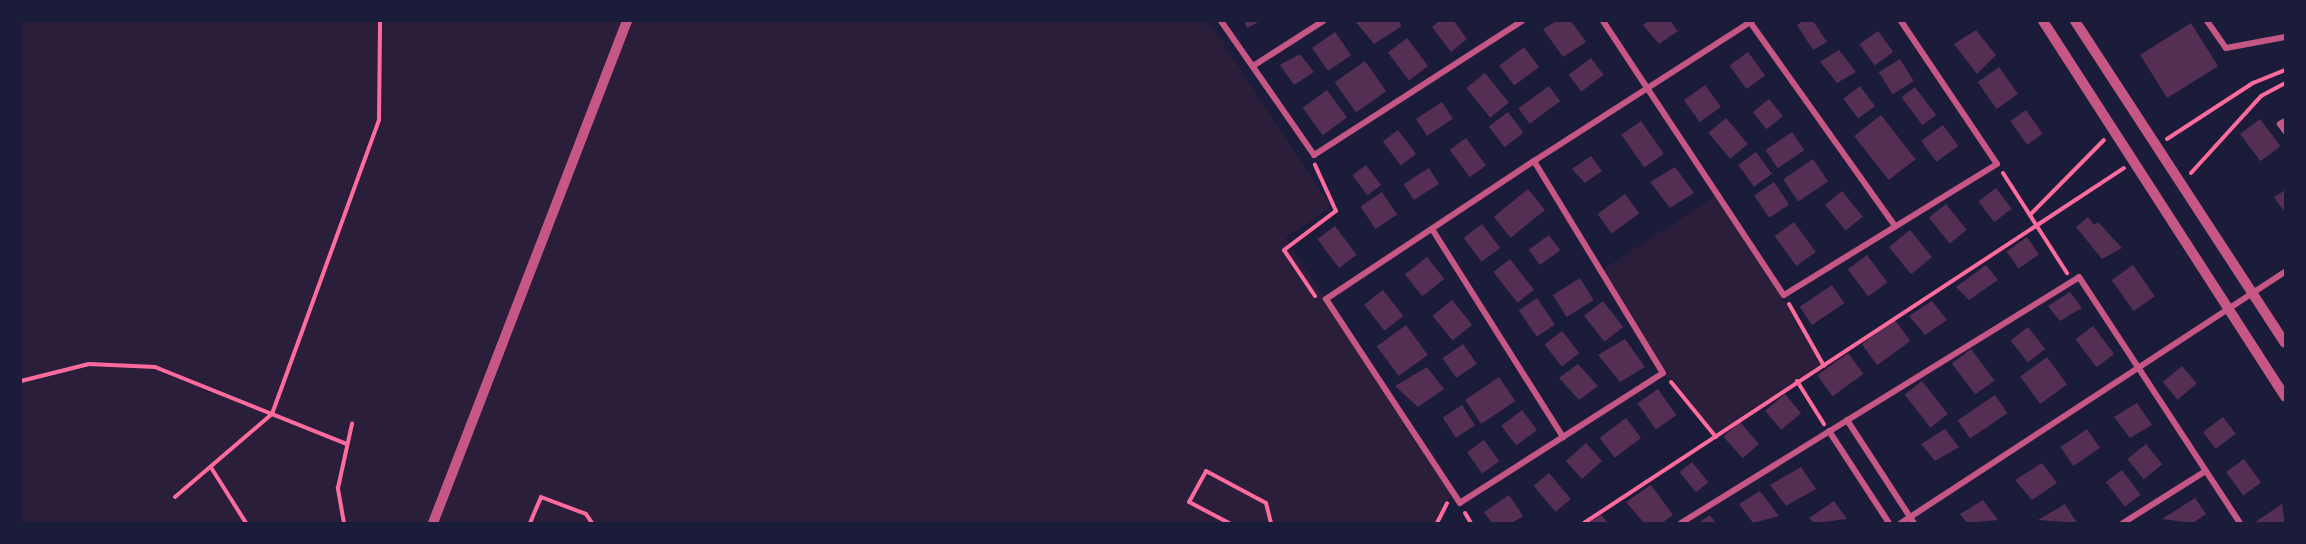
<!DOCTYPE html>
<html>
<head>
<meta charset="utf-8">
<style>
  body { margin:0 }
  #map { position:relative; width:2306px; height:544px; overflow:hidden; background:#1b1b3a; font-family:Arial,sans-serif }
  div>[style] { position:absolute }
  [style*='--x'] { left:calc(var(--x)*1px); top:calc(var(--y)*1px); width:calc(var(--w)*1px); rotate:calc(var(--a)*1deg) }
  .green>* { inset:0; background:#2a1e3b }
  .building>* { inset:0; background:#542f53; transform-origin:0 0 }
  .path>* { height:4px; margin:-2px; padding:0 2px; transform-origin:2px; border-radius:2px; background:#ff6b9d }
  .minor>* { height:6px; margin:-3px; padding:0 3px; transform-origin:3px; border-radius:3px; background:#c65784 }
  .tertiary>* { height:10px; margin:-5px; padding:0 5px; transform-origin:5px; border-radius:5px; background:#c65784 }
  span { translate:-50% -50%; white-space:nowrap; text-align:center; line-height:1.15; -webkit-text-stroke:4.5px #1b1b3a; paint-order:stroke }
  .frame { position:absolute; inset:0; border:22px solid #1b1b3a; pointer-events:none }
</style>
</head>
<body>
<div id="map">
  <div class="green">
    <div style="clip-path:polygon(21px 21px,1209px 21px,1331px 207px,1285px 238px,1453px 491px,1437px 523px,21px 523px)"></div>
    <div style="clip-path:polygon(1718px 194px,1824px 366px,1716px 437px,1663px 373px,1602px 270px)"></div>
  </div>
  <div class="building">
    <div style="clip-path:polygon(1244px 21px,1260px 21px,1247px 28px)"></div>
    <div style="clip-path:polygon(1355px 21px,1398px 21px,1402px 26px,1374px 44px)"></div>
    <div style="clip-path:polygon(1439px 21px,1454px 21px,1467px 39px,1451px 52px,1432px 27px)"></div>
    <div style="clip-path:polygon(1557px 21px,1571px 21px,1586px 42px,1563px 57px,1543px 29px)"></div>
    <div style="clip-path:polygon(1648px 21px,1670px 21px,1678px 31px,1659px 44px,1643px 25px)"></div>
    <div style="clip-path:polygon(1803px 21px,1813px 21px,1827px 42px,1813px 50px,1797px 25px)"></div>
    <div style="left:2191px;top:23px;width:51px;height:60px;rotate:58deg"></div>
    <div style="clip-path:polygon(1976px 30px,1996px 55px,1977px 74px,1954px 44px)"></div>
    <div style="left:1878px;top:31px;width:26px;height:23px;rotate:54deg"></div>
    <div style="left:1335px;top:32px;width:28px;height:28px;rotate:55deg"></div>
    <div style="left:1407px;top:38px;width:35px;height:24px;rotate:53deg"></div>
    <div style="left:1524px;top:47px;width:25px;height:31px;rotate:53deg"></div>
    <div style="clip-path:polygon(1839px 50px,1856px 72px,1837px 83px,1820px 62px)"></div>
    <div style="left:1748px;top:52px;width:29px;height:23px;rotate:54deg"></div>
    <div style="clip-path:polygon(1300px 54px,1314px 72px,1294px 85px,1280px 65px)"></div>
    <div style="left:1591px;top:58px;width:21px;height:28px;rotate:53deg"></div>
    <div style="left:1900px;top:59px;width:26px;height:25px;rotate:58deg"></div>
    <div style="left:1365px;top:61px;width:37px;height:37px;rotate:55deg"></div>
    <div style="left:1999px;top:67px;width:33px;height:26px;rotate:55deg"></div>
    <div style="left:1485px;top:73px;width:38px;height:24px;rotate:51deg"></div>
    <div style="left:1705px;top:85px;width:27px;height:26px;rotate:54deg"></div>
    <div style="left:1549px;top:86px;width:19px;height:38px;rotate:54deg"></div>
    <div style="left:1860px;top:86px;width:25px;height:21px;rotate:53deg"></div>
    <div style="left:1915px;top:87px;width:35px;height:17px;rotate:53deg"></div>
    <div style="left:1327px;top:90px;width:34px;height:30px;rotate:54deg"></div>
    <div style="left:1769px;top:99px;width:22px;height:21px;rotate:51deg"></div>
    <div style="left:1442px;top:102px;width:20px;height:31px;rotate:57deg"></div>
    <div style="left:2026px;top:110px;width:29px;height:19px;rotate:55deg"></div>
    <div style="left:1508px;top:112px;width:26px;height:24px;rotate:53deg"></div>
    <div style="left:1881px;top:115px;width:56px;height:34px;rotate:52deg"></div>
    <div style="left:1726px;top:118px;width:34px;height:23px;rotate:50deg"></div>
    <div style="left:2260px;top:119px;width:34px;height:25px;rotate:53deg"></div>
    <div style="left:1641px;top:121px;width:40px;height:24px;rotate:55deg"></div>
    <div style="left:1943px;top:125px;width:26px;height:27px;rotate:54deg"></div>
    <div style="left:1398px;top:130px;width:30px;height:19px;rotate:53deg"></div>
    <div style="left:1792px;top:132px;width:22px;height:32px;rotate:56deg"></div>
    <div style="left:1466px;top:138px;width:34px;height:20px;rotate:54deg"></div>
    <div style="left:1756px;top:152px;width:27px;height:22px;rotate:54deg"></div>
    <div style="clip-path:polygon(1591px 156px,1602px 171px,1585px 183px,1572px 169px)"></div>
    <div style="left:1813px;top:159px;width:27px;height:36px;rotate:56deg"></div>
    <div style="left:1366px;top:165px;width:25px;height:17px;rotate:53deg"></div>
    <div style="clip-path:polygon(1675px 167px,1694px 193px,1670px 208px,1650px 182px)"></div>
    <div style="left:1429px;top:168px;width:19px;height:30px;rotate:58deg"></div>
    <div style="left:1774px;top:182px;width:27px;height:24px;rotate:56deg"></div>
    <div style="left:1996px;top:188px;width:26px;height:22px;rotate:53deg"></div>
    <div style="left:1528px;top:189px;width:27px;height:44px;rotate:51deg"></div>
    <div style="clip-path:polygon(2285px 190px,2285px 213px,2274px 197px)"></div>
    <div style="left:1842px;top:191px;width:33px;height:22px;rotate:51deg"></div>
    <div style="left:1382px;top:192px;width:27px;height:26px;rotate:56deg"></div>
    <div style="left:1625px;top:194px;width:24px;height:34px;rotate:54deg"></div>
    <div style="left:1946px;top:204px;width:33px;height:22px;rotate:51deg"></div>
    <div style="clip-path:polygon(2088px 217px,2094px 225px,2098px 222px,2122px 248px,2102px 259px,2076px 227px)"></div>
    <div style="left:1794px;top:222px;width:37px;height:24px;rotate:54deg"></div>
    <div style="left:1482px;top:224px;width:30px;height:23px;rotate:53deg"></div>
    <div style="left:1335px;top:226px;width:36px;height:22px;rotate:53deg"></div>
    <div style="left:1910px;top:230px;width:35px;height:27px;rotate:51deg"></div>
    <div style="left:1549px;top:235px;width:19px;height:25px;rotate:54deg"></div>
    <div style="left:2027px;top:237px;width:21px;height:25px;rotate:55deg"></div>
    <div style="left:1867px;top:255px;width:34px;height:24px;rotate:53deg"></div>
    <div style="left:1427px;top:257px;width:28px;height:28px;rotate:52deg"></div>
    <div style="left:1510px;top:259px;width:39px;height:21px;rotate:52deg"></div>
    <div style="clip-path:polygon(1986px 265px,1998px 280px,1969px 300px,1956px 287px)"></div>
    <div style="left:2133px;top:265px;width:38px;height:26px;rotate:55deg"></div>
    <div style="left:1580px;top:278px;width:26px;height:32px;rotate:58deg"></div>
    <div style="left:1832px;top:285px;width:22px;height:39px;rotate:56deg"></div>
    <div style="left:1383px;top:290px;width:33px;height:24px;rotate:52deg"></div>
    <div style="clip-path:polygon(2070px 292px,2082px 308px,2060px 321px,2048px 306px)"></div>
    <div style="left:1537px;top:298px;width:32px;height:22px;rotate:56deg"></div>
    <div style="left:1452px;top:300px;width:32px;height:25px;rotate:51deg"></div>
    <div style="left:1603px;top:301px;width:33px;height:24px;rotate:52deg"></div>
    <div style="clip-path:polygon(1932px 301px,1947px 320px,1925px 335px,1909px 316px)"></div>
    <div style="left:1895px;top:320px;width:26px;height:41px;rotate:54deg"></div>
    <div style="left:1406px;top:325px;width:37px;height:36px;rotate:54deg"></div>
    <div style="left:2093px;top:326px;width:35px;height:22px;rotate:53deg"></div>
    <div style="left:2028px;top:327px;width:28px;height:22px;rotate:52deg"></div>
    <div style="left:1562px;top:331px;width:28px;height:22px;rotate:52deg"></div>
    <div style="clip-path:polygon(1625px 339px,1645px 367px,1620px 382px,1598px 355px)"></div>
    <div style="left:1463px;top:344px;width:24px;height:25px;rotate:55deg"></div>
    <div style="left:1971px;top:349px;width:39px;height:24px;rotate:53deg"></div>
    <div style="left:1848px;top:353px;width:26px;height:38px;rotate:54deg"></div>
    <div style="left:2047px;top:357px;width:34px;height:33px;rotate:54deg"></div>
    <div style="clip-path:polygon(1578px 364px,1598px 386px,1579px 400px,1559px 378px)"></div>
    <div style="left:2182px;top:366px;width:23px;height:25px;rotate:50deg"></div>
    <div style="clip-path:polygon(1427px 367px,1444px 389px,1418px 407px,1395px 386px)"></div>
    <div style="left:1499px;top:377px;width:29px;height:41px;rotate:56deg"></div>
    <div style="left:1922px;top:381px;width:42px;height:22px;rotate:52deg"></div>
    <div style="left:1658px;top:389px;width:32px;height:25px;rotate:55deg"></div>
    <div style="left:1785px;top:394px;width:25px;height:26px;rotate:50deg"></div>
    <div style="left:1995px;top:395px;width:22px;height:45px;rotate:56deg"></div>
    <div style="clip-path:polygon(2137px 403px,2152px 425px,2130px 438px,2114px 417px)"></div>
    <div style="left:1462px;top:405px;width:24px;height:23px;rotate:57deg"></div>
    <div style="left:1522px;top:410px;width:25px;height:26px;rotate:53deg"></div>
    <div style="left:2223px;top:417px;width:21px;height:25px;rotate:53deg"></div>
    <div style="left:1626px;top:418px;width:25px;height:33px;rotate:53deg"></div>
    <div style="left:1740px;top:422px;width:29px;height:22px;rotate:49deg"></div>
    <div style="clip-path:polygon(1945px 429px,1959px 447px,1935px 461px,1921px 444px)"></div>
    <div style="left:2087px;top:429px;width:23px;height:32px;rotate:56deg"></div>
    <div style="left:1484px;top:440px;width:26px;height:21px;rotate:54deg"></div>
    <div style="left:1586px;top:443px;width:24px;height:27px;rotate:48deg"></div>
    <div style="left:2146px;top:444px;width:26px;height:24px;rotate:51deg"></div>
    <div style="left:2244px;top:459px;width:29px;height:22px;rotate:54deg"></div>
    <div style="left:1692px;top:462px;width:26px;height:16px;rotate:51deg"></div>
    <div style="clip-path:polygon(2042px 463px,2057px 483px,2032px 500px,2015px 480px)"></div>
    <div style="clip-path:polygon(1801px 467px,1816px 489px,1786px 506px,1770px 485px)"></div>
    <div style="left:2122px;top:470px;width:31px;height:20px;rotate:53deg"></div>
    <div style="left:1549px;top:473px;width:34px;height:20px;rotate:50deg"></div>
    <div style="clip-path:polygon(1651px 485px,1673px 515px,1662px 523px,1644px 523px,1626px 502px)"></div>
    <div style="clip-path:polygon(1760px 491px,1779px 516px,1753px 523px,1739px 504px)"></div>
    <div style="clip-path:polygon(1509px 495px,1523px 516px,1512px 523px,1492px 523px,1484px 512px)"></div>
    <div style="clip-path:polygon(2195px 498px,2206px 514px,2193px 523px,2162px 519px)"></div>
    <div style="clip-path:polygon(1983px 500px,1998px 520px,1967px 523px,1960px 514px)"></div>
    <div style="clip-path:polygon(1834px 501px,1847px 519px,1814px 523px,1809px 518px)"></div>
    <div style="clip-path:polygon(2065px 504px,2077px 523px,2038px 520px)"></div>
    <div style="clip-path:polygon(2282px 504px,2285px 523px,2254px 523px)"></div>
    <div style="clip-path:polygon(1601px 515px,1608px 523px,1589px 523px)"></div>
    <div style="clip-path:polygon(1710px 515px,1716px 523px,1698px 523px)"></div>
  </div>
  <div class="path">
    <div style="--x:2167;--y:139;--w:103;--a:-33.1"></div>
    <div style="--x:2253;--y:83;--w:35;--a:-22"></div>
    <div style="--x:2003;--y:173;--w:119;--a:57.4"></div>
    <div style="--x:2191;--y:173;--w:104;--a:-47.7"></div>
    <div style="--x:2261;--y:96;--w:27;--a:-28"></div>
    <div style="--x:2030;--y:215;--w:105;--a:-45.4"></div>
    <div style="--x:1315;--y:296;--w:55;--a:-124"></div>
    <div style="--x:1284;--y:250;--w:65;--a:-36.9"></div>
    <div style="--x:1336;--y:211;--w:51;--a:-114.5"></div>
    <div style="--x:1789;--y:304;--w:71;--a:60.6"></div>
    <div style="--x:21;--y:381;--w:70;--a:-14"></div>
    <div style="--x:89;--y:364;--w:66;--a:2.6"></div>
    <div style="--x:155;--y:367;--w:207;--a:21.9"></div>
    <div style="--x:1797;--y:381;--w:51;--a:57.9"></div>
    <div style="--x:1671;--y:382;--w:71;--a:50.7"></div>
    <div style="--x:212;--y:469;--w:64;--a:57.8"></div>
    <div style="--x:175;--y:497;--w:128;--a:-40.6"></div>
    <div style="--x:272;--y:414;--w:313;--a:-70"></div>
    <div style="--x:379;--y:120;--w:99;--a:-89.4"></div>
    <div style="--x:1465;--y:513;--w:12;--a:59"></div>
    <div style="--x:344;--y:523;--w:36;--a:-100"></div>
    <div style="--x:338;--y:488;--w:66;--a:-77.7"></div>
    <div style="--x:530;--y:523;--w:28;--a:-67"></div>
    <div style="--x:541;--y:497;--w:48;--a:20.7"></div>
    <div style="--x:586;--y:514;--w:11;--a:56"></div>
    <div style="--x:1229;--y:523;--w:45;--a:-152.3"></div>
    <div style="--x:1189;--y:502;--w:35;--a:-61"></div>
    <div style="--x:1206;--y:471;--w:68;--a:28.1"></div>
    <div style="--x:1266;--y:503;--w:21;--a:76"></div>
    <div style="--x:1437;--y:523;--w:22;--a:-63"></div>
    <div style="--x:1584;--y:523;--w:646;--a:-33.32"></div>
  </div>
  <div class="minor">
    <div style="--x:1221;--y:21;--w:163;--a:55.2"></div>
    <div style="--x:1314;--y:155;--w:247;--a:-32.8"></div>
    <div style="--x:1603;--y:21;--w:328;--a:56.6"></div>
    <div style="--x:1784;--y:295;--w:250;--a:-31.6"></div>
    <div style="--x:1997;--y:164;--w:172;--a:-123.9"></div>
    <div style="--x:2207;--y:21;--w:33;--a:55"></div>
    <div style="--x:2226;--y:48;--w:60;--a:-10.6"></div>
    <div style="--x:1750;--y:22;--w:250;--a:54.6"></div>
    <div style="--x:1253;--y:66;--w:83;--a:-32.7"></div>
    <div style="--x:2285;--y:121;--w:6;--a:149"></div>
    <div style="--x:2280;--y:124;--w:9;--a:54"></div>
    <div style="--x:1534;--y:161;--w:248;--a:58.7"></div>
    <div style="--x:1663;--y:373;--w:241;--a:147.4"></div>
    <div style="--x:1460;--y:503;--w:244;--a:-123.3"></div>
    <div style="--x:1326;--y:299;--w:250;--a:-33.6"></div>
    <div style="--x:1534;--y:161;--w:259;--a:-32.7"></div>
    <div style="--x:1432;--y:229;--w:246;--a:57.8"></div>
    <div style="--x:1847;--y:420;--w:123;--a:57"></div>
    <div style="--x:1829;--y:431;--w:110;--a:56.9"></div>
    <div style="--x:1681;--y:523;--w:468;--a:-31.7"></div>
    <div style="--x:2079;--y:277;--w:294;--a:56.8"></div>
    <div style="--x:1901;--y:523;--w:459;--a:-33.2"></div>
    <div style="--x:2123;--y:523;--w:96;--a:-32.2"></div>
  </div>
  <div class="tertiary">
    <div style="--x:2043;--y:21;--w:447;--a:57.2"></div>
    <div style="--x:2075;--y:21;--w:384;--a:56.9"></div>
    <div style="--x:433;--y:523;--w:538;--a:-68.87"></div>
  </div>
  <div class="frame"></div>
</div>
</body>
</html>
